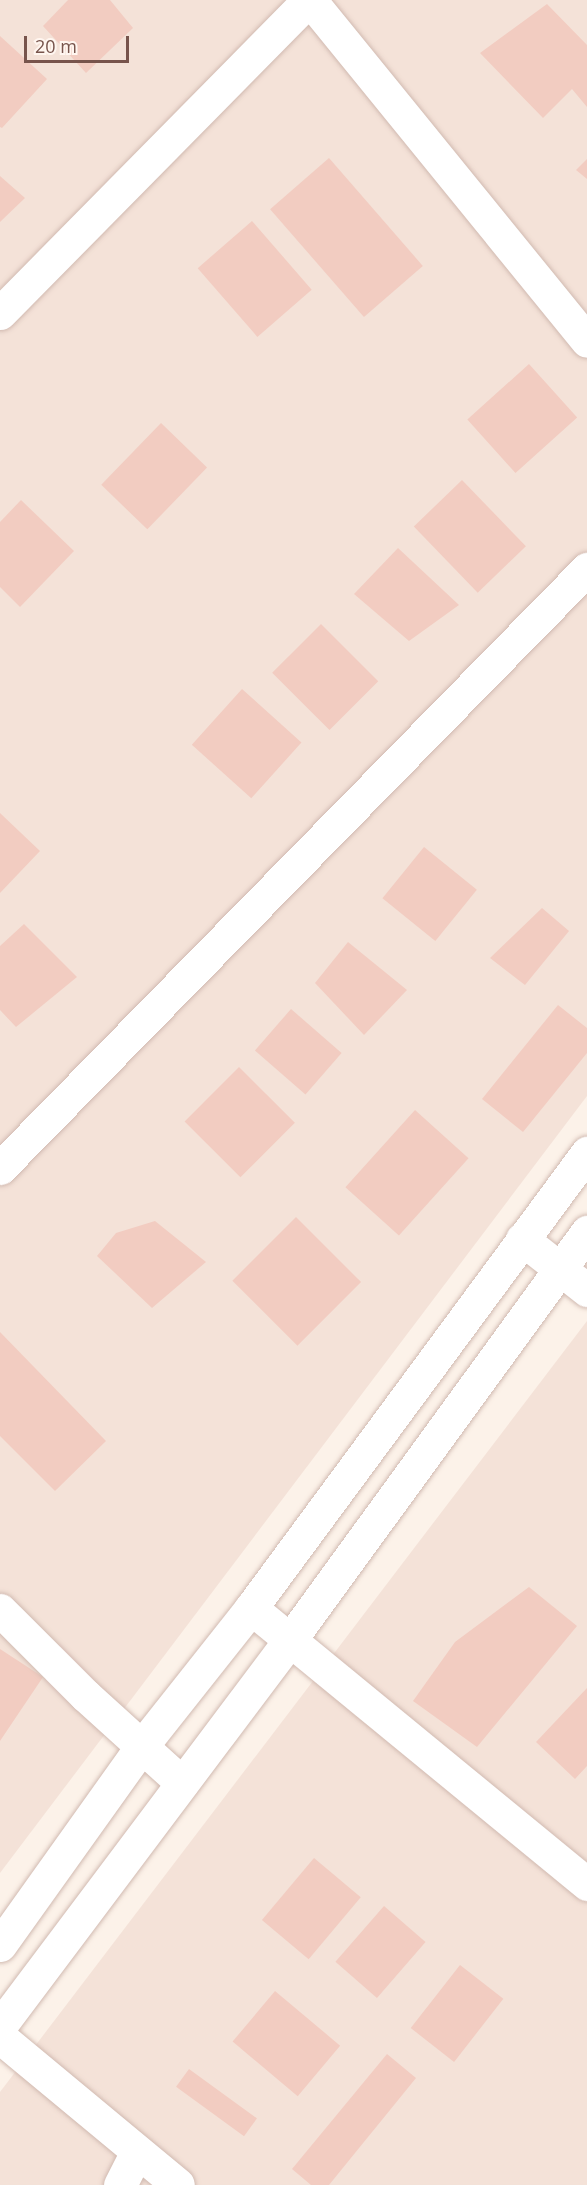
<!DOCTYPE html>
<html>
<head>
<meta charset="utf-8">
<style>
  body { margin:0 }
  #map { position:relative; width:587px; height:2185px; overflow:hidden; background:#fcf2e9; font-family:"Open Sans",sans-serif }
  div>[style] { position:absolute }
  [style*='--x'] { left:calc(var(--x)*1px); top:calc(var(--y)*1px); width:calc(var(--w)*1px); rotate:calc(var(--a)*1deg) }
  .residential>* { inset:0; background:#f4e2d8 }
  .building>* { inset:0; background:#f2ccc1; transform-origin:0 0 }
  .roads { filter:drop-shadow(0 0 2px #d1bab1) drop-shadow(0 0 2px #d1bab1) }
  .minor>* { height:33px; margin:-16.5px; padding:0 16.5px; transform-origin:16.5px; border-radius:16.5px; background:#fff }
  span { translate:-50% -50%; white-space:nowrap; text-align:center; line-height:1.15; -webkit-text-stroke:4.5px #fff6f0; paint-order:stroke }
  .scale { position:absolute; left:24px; top:36px; width:105px; height:27px; box-sizing:border-box; border:3px solid #77544c; border-top:0; padding-left:8px; font-size:18px; line-height:21px; white-space:nowrap; color:#77544c; -webkit-text-stroke:4px #fff6f0; paint-order:stroke }
</style>
</head>
<body>
<div id="map">
  <div class="residential">
    <div style="clip-path:polygon(0 0,587px 0,587px 1096px,0 1873px)"></div>
    <div style="clip-path:polygon(587px 1321px,587px 2185px,0 2185px,0 2092px)"></div>
  </div>
  <div class="building">
    <div style="clip-path:polygon(68px 0,110px 0,133px 28px,86px 73px,43px 26px)"></div>
    <div style="clip-path:polygon(547px 4px,587px 45px,587px 107px,572px 89px,543px 118px,480px 53px)"></div>
    <div style="clip-path:polygon(0 36px,47px 79px,2px 128px,0 127px)"></div>
    <div style="left:329px;top:158px;width:143px;height:78px;rotate:49deg"></div>
    <div style="clip-path:polygon(587px 159px,587px 179px,576px 170px)"></div>
    <div style="clip-path:polygon(0 176px,25px 198px,0 222px)"></div>
    <div style="left:252px;top:221px;width:91px;height:72px;rotate:49deg"></div>
    <div style="left:529px;top:364px;width:72px;height:83px;rotate:48deg"></div>
    <div style="left:161px;top:423px;width:64px;height:86px;rotate:44deg"></div>
    <div style="left:462px;top:480px;width:92px;height:67px;rotate:46deg"></div>
    <div style="clip-path:polygon(21px 500px,74px 551px,20px 607px,0 587px,0 522px)"></div>
    <div style="clip-path:polygon(398px 548px,459px 605px,409px 641px,354px 594px)"></div>
    <div style="left:321px;top:624px;width:81px;height:69px;rotate:45deg"></div>
    <div style="left:242px;top:689px;width:80px;height:75px;rotate:42deg"></div>
    <div style="clip-path:polygon(0 813px,40px 851px,0 893px)"></div>
    <div style="left:424px;top:847px;width:68px;height:66px;rotate:39deg"></div>
    <div style="clip-path:polygon(542px 908px,569px 931px,525px 985px,490px 958px)"></div>
    <div style="clip-path:polygon(24px 924px,77px 977px,16px 1027px,0 1010px,0 946px)"></div>
    <div style="clip-path:polygon(348px 942px,407px 990px,364px 1035px,315px 983px)"></div>
    <div style="clip-path:polygon(558px 1005px,587px 1028px,587px 1053px,523px 1132px,482px 1099px)"></div>
    <div style="left:291px;top:1009px;width:67px;height:55px;rotate:41deg"></div>
    <div style="left:239px;top:1067px;width:79px;height:77px;rotate:45deg"></div>
    <div style="left:415px;top:1110px;width:72px;height:104px;rotate:42deg"></div>
    <div style="left:296px;top:1217px;width:92px;height:90px;rotate:45deg"></div>
    <div style="clip-path:polygon(155px 1221px,206px 1262px,152px 1308px,97px 1256px,116px 1233px)"></div>
    <div style="clip-path:polygon(0 1332px,106px 1441px,55px 1491px,0 1436px)"></div>
    <div style="clip-path:polygon(529px 1587px,577px 1626px,477px 1747px,413px 1701px,455px 1642px)"></div>
    <div style="clip-path:polygon(0 1649px,43px 1677px,0 1741px)"></div>
    <div style="clip-path:polygon(587px 1688px,587px 1766px,575px 1779px,536px 1742px)"></div>
    <div style="left:314px;top:1858px;width:61px;height:81px;rotate:40deg"></div>
    <div style="left:384px;top:1906px;width:55px;height:74px;rotate:41deg"></div>
    <div style="left:460px;top:1965px;width:55px;height:80px;rotate:38deg"></div>
    <div style="left:275px;top:1991px;width:85px;height:66px;rotate:40deg"></div>
    <div style="clip-path:polygon(387px 2054px,416px 2078px,329px 2185px,311px 2185px,292px 2169px)"></div>
    <div style="left:189px;top:2069px;width:84px;height:22px;rotate:36deg"></div>
  </div>
  <div class="roads">
    <div class="minor">
      <div style="--x:310;--y:0;--w:439;--a:50.9"></div>
      <div style="--x:0;--y:313;--w:440;--a:-45.4"></div>
      <div style="--x:0;--y:1168;--w:839;--a:-45.58"></div>
      <div style="--x:522;--y:1239;--w:83;--a:38.1"></div>
      <div style="--x:251;--y:1608;--w:435;--a:39.4"></div>
      <div style="--x:0;--y:1610;--w:120;--a:45"></div>
      <div style="--x:85;--y:1695;--w:131;--a:42.2"></div>
      <div style="--x:0;--y:1945;--w:243;--a:-54.5"></div>
      <div style="--x:141;--y:1747;--w:177;--a:-51.6"></div>
      <div style="--x:251;--y:1608;--w:566;--a:-53.56"></div>
      <div style="--x:0;--y:2026;--w:483;--a:-53.1"></div>
      <div style="--x:290;--y:1640;--w:505;--a:-53.95"></div>
      <div style="--x:0;--y:2037;--w:231;--a:39.7"></div>
      <div style="--x:120;--y:2185;--w:37;--a:-63"></div>
    </div>
  </div>
  <div class="scale">20 m</div>
</div>
</body>
</html>
